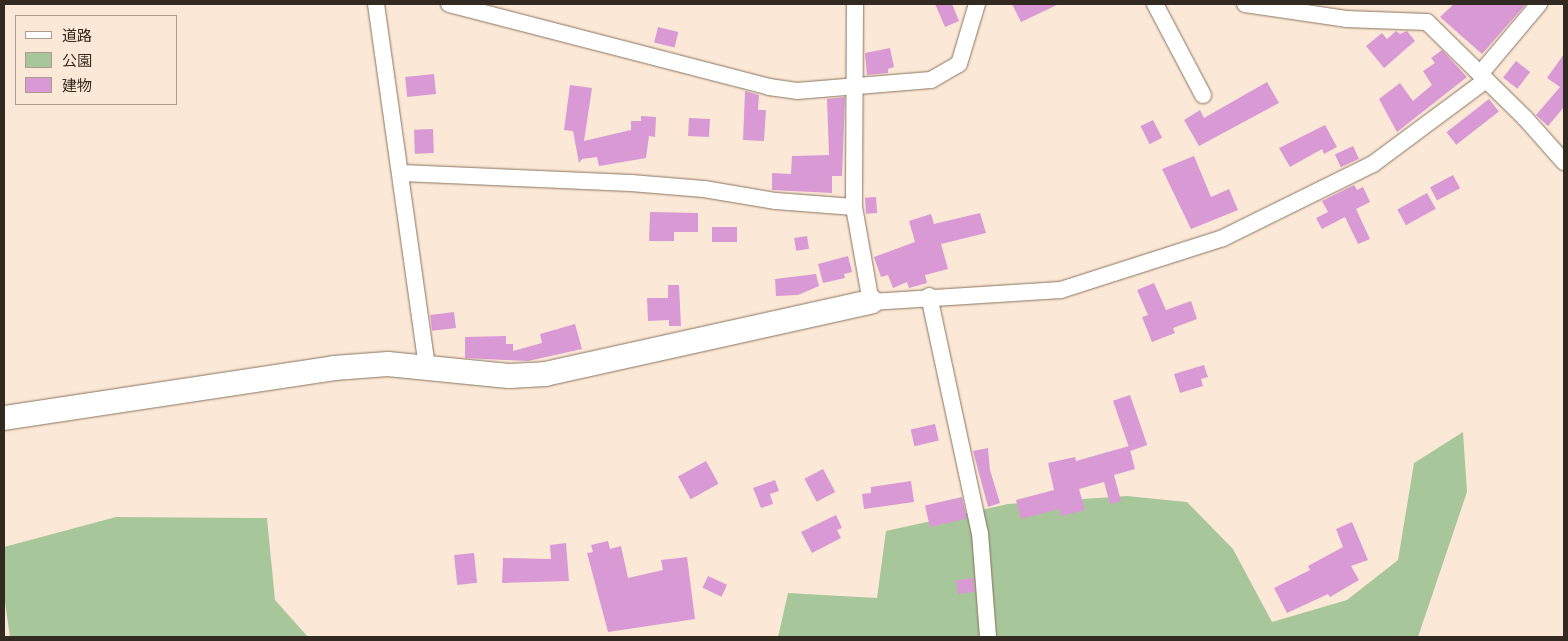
<!DOCTYPE html>
<html>
<head>
<meta charset="utf-8">
<style>
  body { margin:0 }
  #map { position:relative; width:1568px; height:641px; overflow:hidden; background:#fce8d6; font-family:"Playfair Display","Noto Sans JP",serif }
  div>[style] { position:absolute }
  [style*='--x'] { left:calc(var(--x)*1px); top:calc(var(--y)*1px); width:calc(var(--w)*1px); rotate:calc(var(--a)*1deg) }
  .green>* { inset:0; background:#a7c79b }
  .building>* { inset:0; background:#d999d4; transform-origin:0 0 }
  .roads { filter:drop-shadow(0 0 1px #8a7460) drop-shadow(0 0 1px #8a7460) }
  .street>* { height:16px; margin:-8px; padding:0 8px; transform-origin:8px; border-radius:8px; background:#fff }
  .secondary>* { height:24px; margin:-12px; padding:0 12px; transform-origin:12px; border-radius:12px; background:#fff }
  span { translate:-50% -50%; white-space:nowrap; text-align:center; line-height:1.15; -webkit-text-stroke:5px #fce8d6; paint-order:stroke }
  .frame { position:absolute; inset:0; border:5px solid #322920; pointer-events:none }
  .legend { position:absolute; left:15px; top:15px; width:162px; height:90px; box-sizing:border-box; background:#fce8d6; border:1px solid #ab9c8d; margin:0; padding:6px 9px; list-style:none; font-size:15px; color:#322920 }
  .legend li { display:flex; align-items:center; gap:10px; height:25px }
  .legend b { width:25px; border:1px solid #ab9c8d }
</style>
</head>
<body>
<div id="map">
  <div class="green">
    <div style="clip-path:polygon(1463px 432px,1467px 492px,1418px 637px,778px 637px,788px 593px,877px 598px,886px 531px,1008px 504px,1127px 496px,1187px 502px,1233px 549px,1272px 622px,1347px 600px,1398px 560px,1414px 463px)"></div>
    <div style="clip-path:polygon(116px 517px,267px 518px,275px 600px,308px 637px,10px 637px,4px 596px,4px 547px)"></div>
  </div>
  <div class="building">
    <div style="clip-path:polygon(935px 4px,952px 4px,959px 21px,945px 27px)"></div>
    <div style="clip-path:polygon(1012px 4px,1059px 4px,1021px 22px)"></div>
    <div style="clip-path:polygon(1454px 4px,1526px 4px,1482px 54px,1440px 17px)"></div>
    <div style="left:658px;top:27px;width:21px;height:16px;rotate:14deg"></div>
    <div style="clip-path:polygon(1396px 31px,1400px 34px,1407px 31px,1415px 41px,1384px 68px,1366px 46px,1382px 33px,1387px 39px)"></div>
    <div style="clip-path:polygon(890px 48px,894px 67px,888px 69px,888px 73px,867px 75px,865px 53px)"></div>
    <div style="clip-path:polygon(1442px 50px,1467px 77px,1397px 132px,1379px 99px,1400px 83px,1413px 101px,1432px 85px,1423px 71px,1435px 63px,1431px 58px)"></div>
    <div style="clip-path:polygon(1564px 54px,1564px 107px,1548px 126px,1536px 115px,1560px 87px,1547px 78px)"></div>
    <div style="left:1516px;top:61px;width:18px;height:21px;rotate:38deg"></div>
    <div style="left:434px;top:74px;width:20px;height:29px;rotate:84deg"></div>
    <div style="clip-path:polygon(1267px 82px,1279px 103px,1199px 146px,1184px 120px,1200px 110px,1204px 118px)"></div>
    <div style="clip-path:polygon(570px 85px,592px 88px,584px 141px,631px 130px,631px 121px,641px 121px,641px 116px,656px 117px,655px 137px,649px 136px,646px 158px,599px 166px,597px 157px,582px 159px,579px 163px,573px 131px,564px 130px)"></div>
    <div style="clip-path:polygon(745px 91px,759px 95px,758px 110px,766px 110px,764px 141px,743px 140px)"></div>
    <div style="clip-path:polygon(845px 97px,842px 176px,832px 176px,832px 193px,772px 190px,772px 173px,791px 174px,792px 156px,829px 155px,827px 99px)"></div>
    <div style="left:1489px;top:99px;width:16px;height:54px;rotate:52deg"></div>
    <div style="left:689px;top:118px;width:21px;height:18px;rotate:3deg"></div>
    <div style="left:1153px;top:120px;width:20px;height:14px;rotate:63deg"></div>
    <div style="clip-path:polygon(1325px 125px,1337px 147px,1324px 154px,1322px 149px,1290px 167px,1279px 148px)"></div>
    <div style="left:433px;top:129px;width:24px;height:19px;rotate:88deg"></div>
    <div style="left:1353px;top:146px;width:14px;height:20px;rotate:65deg"></div>
    <div style="clip-path:polygon(1194px 156px,1211px 197px,1229px 189px,1238px 210px,1191px 229px,1162px 169px)"></div>
    <div style="left:1453px;top:175px;width:15px;height:26px;rotate:62deg"></div>
    <div style="clip-path:polygon(1354px 185px,1357px 190px,1363px 187px,1370px 202px,1356px 209px,1370px 239px,1358px 244px,1345px 217px,1322px 229px,1316px 218px,1328px 212px,1322px 201px)"></div>
    <div style="left:1427px;top:193px;width:18px;height:34px;rotate:61deg"></div>
    <div style="left:876px;top:197px;width:16px;height:11px;rotate:86deg"></div>
    <div style="clip-path:polygon(650px 212px,698px 213px,698px 232px,674px 232px,674px 241px,649px 241px)"></div>
    <div style="clip-path:polygon(980px 213px,986px 233px,941px 244px,948px 269px,925px 275px,927px 283px,909px 288px,907px 282px,893px 288px,888px 275px,881px 277px,874px 257px,915px 242px,909px 221px,931px 214px,934px 224px)"></div>
    <div style="left:712px;top:227px;width:25px;height:15px"></div>
    <div style="left:807px;top:236px;width:13px;height:13px;rotate:81deg"></div>
    <div style="clip-path:polygon(848px 256px,852px 272px,844px 274px,845px 278px,823px 283px,818px 264px)"></div>
    <div style="clip-path:polygon(816px 274px,819px 286px,798px 295px,776px 296px,775px 279px)"></div>
    <div style="clip-path:polygon(1154px 283px,1166px 310px,1191px 301px,1197px 319px,1173px 328px,1175px 333px,1152px 342px,1142px 317px,1148px 315px,1137px 290px)"></div>
    <div style="clip-path:polygon(668px 285px,679px 285px,681px 326px,669px 326px,669px 320px,648px 321px,647px 298px,668px 298px)"></div>
    <div style="left:454px;top:312px;width:16px;height:24px;rotate:83deg"></div>
    <div style="clip-path:polygon(575px 324px,582px 349px,528px 361px,465px 358px,465px 337px,506px 336px,506px 344px,513px 344px,513px 351px,542px 343px,540px 334px)"></div>
    <div style="clip-path:polygon(1204px 365px,1208px 377px,1201px 379px,1203px 386px,1180px 393px,1174px 374px)"></div>
    <div style="left:1130px;top:395px;width:53px;height:18px;rotate:71deg"></div>
    <div style="left:935px;top:424px;width:17px;height:25px;rotate:77deg"></div>
    <div style="clip-path:polygon(1129px 446px,1135px 469px,1114px 475px,1121px 501px,1110px 504px,1104px 482px,1079px 489px,1085px 510px,1061px 516px,1059px 509px,1021px 519px,1016px 500px,1054px 490px,1048px 463px,1075px 457px,1076px 461px)"></div>
    <div style="clip-path:polygon(988px 448px,990px 470px,1000px 503px,988px 507px,973px 451px)"></div>
    <div style="left:706px;top:461px;width:26px;height:32px;rotate:61deg"></div>
    <div style="left:823px;top:469px;width:26px;height:21px;rotate:62deg"></div>
    <div style="clip-path:polygon(775px 480px,779px 491px,770px 494px,773px 504px,761px 508px,753px 488px)"></div>
    <div style="clip-path:polygon(911px 481px,914px 502px,864px 509px,862px 494px,871px 493px,871px 487px)"></div>
    <div style="left:962px;top:497px;width:22px;height:38px;rotate:77deg"></div>
    <div style="clip-path:polygon(836px 515px,842px 528px,837px 530px,841px 538px,812px 553px,801px 532px)"></div>
    <div style="clip-path:polygon(1352px 522px,1368px 560px,1351px 566px,1359px 580px,1330px 597px,1328px 594px,1287px 613px,1274px 588px,1310px 570px,1308px 566px,1343px 547px,1336px 529px)"></div>
    <div style="clip-path:polygon(608px 541px,610px 549px,621px 546px,628px 578px,663px 570px,661px 560px,687px 557px,695px 619px,608px 632px,587px 553px,593px 552px,591px 545px)"></div>
    <div style="clip-path:polygon(566px 543px,569px 581px,502px 583px,503px 558px,551px 559px,550px 545px)"></div>
    <div style="left:474px;top:553px;width:30px;height:20px;rotate:84deg"></div>
    <div style="left:708px;top:576px;width:21px;height:13px;rotate:25deg"></div>
    <div style="left:973px;top:578px;width:14px;height:17px;rotate:82deg"></div>
  </div>
  <div class="roads">
    <div class="street">
      <div style="--x:376;--y:4;--w:368;--a:82"></div>
      <div style="--x:449;--y:4;--w:331;--a:14.5"></div>
      <div style="--x:769;--y:87;--w:28;--a:8"></div>
      <div style="--x:797;--y:91;--w:134;--a:-4.7"></div>
      <div style="--x:931;--y:80;--w:32;--a:-30"></div>
      <div style="--x:959;--y:64;--w:63;--a:-73.3"></div>
      <div style="--x:855;--y:4;--w:203;--a:90.3"></div>
      <div style="--x:854;--y:207;--w:97;--a:79.9"></div>
      <div style="--x:871;--y:302;--w:190;--a:-3.6"></div>
      <div style="--x:1061;--y:290;--w:170;--a:-17.8"></div>
      <div style="--x:1223;--y:238;--w:167;--a:-26.3"></div>
      <div style="--x:1373;--y:164;--w:141;--a:-36.6"></div>
      <div style="--x:1155;--y:4;--w:103;--a:62.2"></div>
      <div style="--x:1245;--y:4;--w:102;--a:8.4"></div>
      <div style="--x:1346;--y:19;--w:81;--a:2.1"></div>
      <div style="--x:1427;--y:22;--w:137;--a:44.4"></div>
      <div style="--x:1525;--y:118;--w:59;--a:48.4"></div>
      <div style="--x:1480;--y:74;--w:92;--a:-49.9"></div>
      <div style="--x:402;--y:173;--w:229;--a:2.5"></div>
      <div style="--x:631;--y:183;--w:73;--a:4.7"></div>
      <div style="--x:704;--y:189;--w:73;--a:9.5"></div>
      <div style="--x:776;--y:201;--w:78;--a:4.4"></div>
      <div style="--x:929;--y:296;--w:242;--a:77.9"></div>
      <div style="--x:980;--y:533;--w:104;--a:85.6"></div>
    </div>
    <div class="secondary">
      <div style="--x:4;--y:418;--w:334;--a:-8.6"></div>
      <div style="--x:334;--y:368;--w:54;--a:-4.2"></div>
      <div style="--x:388;--y:364;--w:122;--a:5.7"></div>
      <div style="--x:509;--y:376;--w:36;--a:-3"></div>
      <div style="--x:545;--y:374;--w:334;--a:-12.5"></div>
    </div>
  </div>
  <div class="frame"></div>
  <ul class="legend">
  <li><b style="height:6px;background:#fff"></b>道路</li>
  <li><b style="height:14px;background:#a7c79b"></b>公園</li>
  <li><b style="height:14px;background:#d999d4"></b>建物</li>
  </ul>
</div>
</body>
</html>
